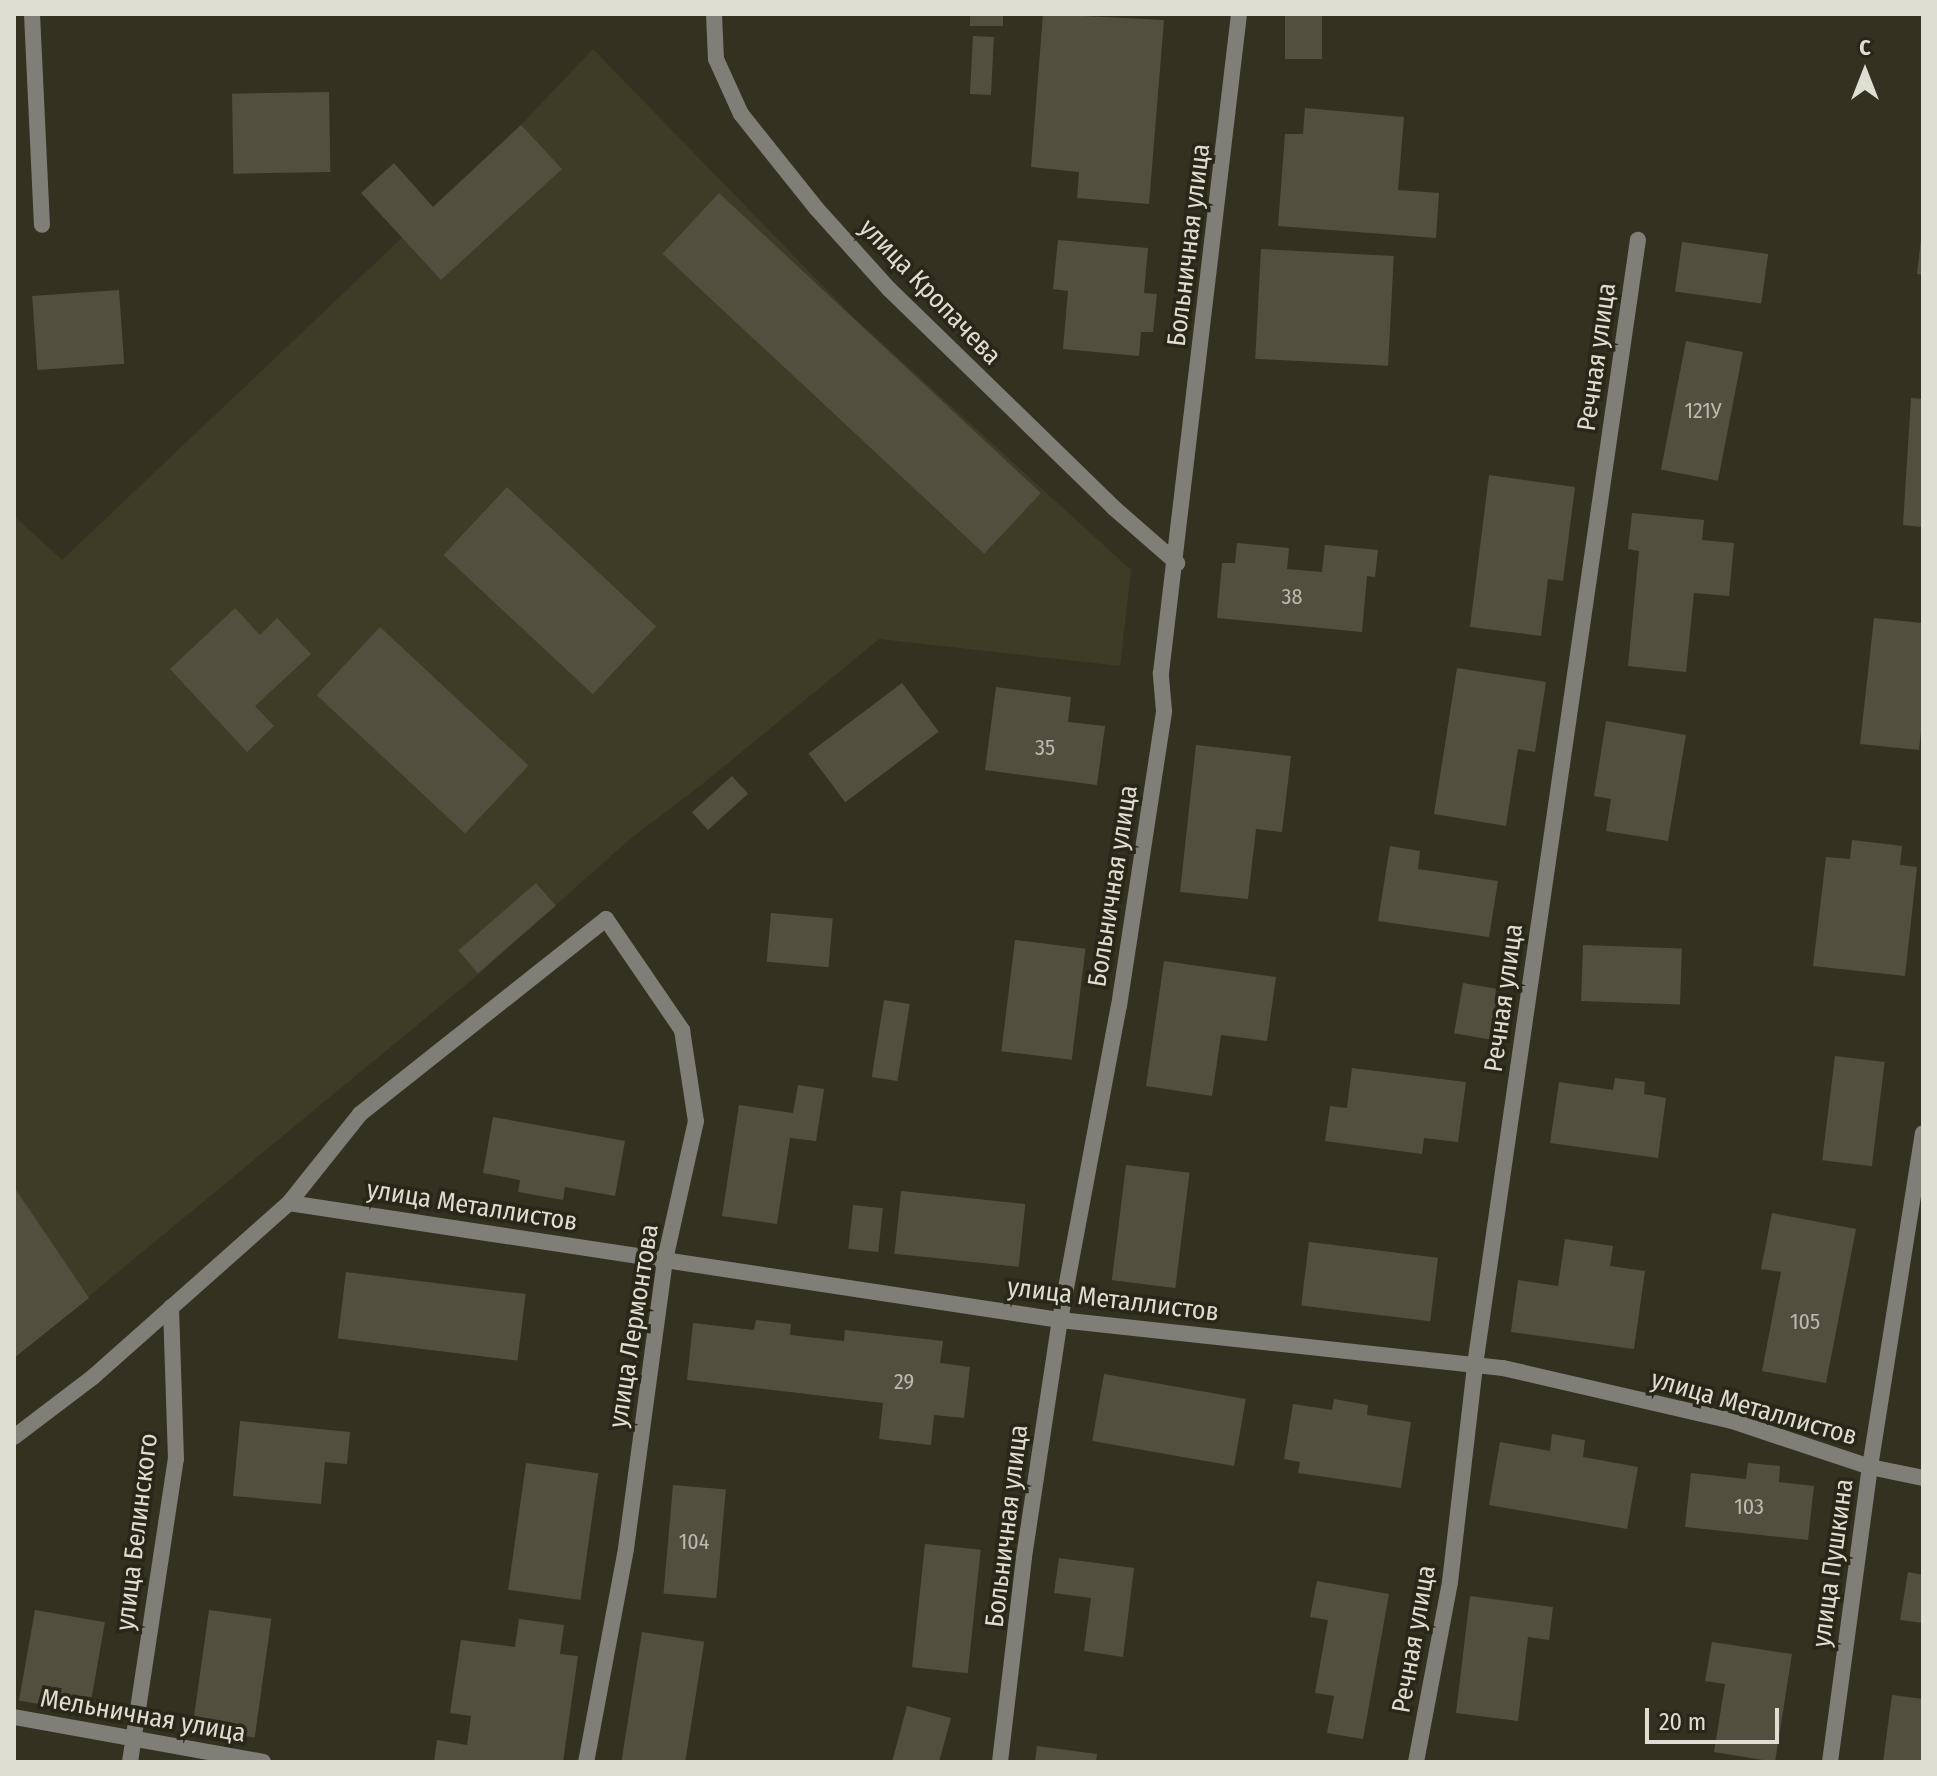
<!DOCTYPE html>
<html>
<head>
<meta charset="utf-8">
<style>
  body { margin:0 }
  #map { position:relative; width:1937px; height:1776px; overflow:hidden; background:#333221; font-family:"Fira Sans Condensed",sans-serif }
  div>[style] { position:absolute }
  [style*='--x'] { left:calc(var(--x)*1px); top:calc(var(--y)*1px); width:calc(var(--w)*1px); rotate:calc(var(--a)*1deg) }
  .built>* { inset:0; background:#3e3c26 }
  .building>* { inset:0; background:#51503e; transform-origin:0 0 }
  .minor>* { height:16px; margin:-8px; padding:0 8px; transform-origin:8px; border-radius:8px; background:#7f7f77 }
  span { translate:-50% -50%; white-space:nowrap; text-align:center; line-height:1.15; -webkit-text-stroke:7px #292818; paint-order:stroke }
  .number-label { font-size:22px; color:#bbbaae }
  .number-label span { -webkit-text-stroke-width:0 }
  .street-label { font-size:26px; color:#deded3 }
  .frame { position:absolute; inset:0; border:16px solid #deded3; pointer-events:none }
  .north { position:absolute; left:1825px; top:32px; width:80px; height:80px; -webkit-text-stroke:6px #292818; paint-order:stroke; rotate:0deg; font-size:22px; font-weight:700; line-height:32px; text-align:center; color:#deded3 }
  .north::after { content:''; display:block; margin:auto; width:28px; height:36px; background:#deded3; clip-path:polygon(50% 0,100% 100%,50% 72%,0 100%) }
  .scale { position:absolute; left:1645px; top:1708px; width:134px; height:36px; box-sizing:border-box; border:4px solid #deded3; border-top:0; padding-left:10px; font-size:24px; line-height:28px; white-space:nowrap; color:#deded3; -webkit-text-stroke:6px #292818; paint-order:stroke }
</style>
</head>
<body>
<div id="map">
  <div class="built">
    <div style="clip-path:polygon(593px 49px,851px 315px,1131px 570px,1120px 666px,879px 639px,705px 782px,630px 839px,479px 974px,14px 1358px,14px 516px,62px 560px,521px 125px)"></div>
  </div>
  <div class="building">
    <div style="left:970px;top:14px;width:33px;height:12px"></div>
    <div style="clip-path:polygon(1043px 14px,1164px 20px,1149px 204px,1077px 198px,1079px 172px,1031px 167px)"></div>
    <div style="left:1285px;top:14px;width:37px;height:45px"></div>
    <div style="left:973px;top:36px;width:21px;height:58px;rotate:3deg"></div>
    <div style="left:329px;top:92px;width:80px;height:97px;rotate:89deg"></div>
    <div style="clip-path:polygon(1305px 108px,1404px 117px,1398px 190px,1439px 193px,1436px 238px,1278px 226px,1285px 134px,1303px 134px)"></div>
    <div style="clip-path:polygon(521px 125px,562px 169px,441px 280px,361px 193px,394px 163px,433px 207px)"></div>
    <div style="left:719px;top:193px;width:440px;height:83px;rotate:43deg"></div>
    <div style="clip-path:polygon(1921px 239px,1923px 239px,1923px 275px,1917px 274px)"></div>
    <div style="clip-path:polygon(1058px 240px,1148px 248px,1144px 293px,1157px 294px,1153px 332px,1141px 332px,1139px 356px,1063px 349px,1068px 291px,1053px 289px)"></div>
    <div style="left:1682px;top:242px;width:87px;height:50px;rotate:8deg"></div>
    <div style="left:1261px;top:249px;width:133px;height:110px;rotate:3deg"></div>
    <div style="left:119px;top:290px;width:74px;height:87px;rotate:86deg"></div>
    <div style="left:1686px;top:341px;width:58px;height:131px;rotate:11deg"></div>
    <div style="clip-path:polygon(1911px 398px,1923px 399px,1923px 527px,1903px 525px)"></div>
    <div style="clip-path:polygon(1489px 475px,1575px 487px,1563px 581px,1548px 579px,1541px 636px,1470px 627px)"></div>
    <div style="left:507px;top:487px;width:204px;height:93px;rotate:43deg"></div>
    <div style="clip-path:polygon(1632px 513px,1704px 520px,1702px 540px,1734px 543px,1729px 596px,1694px 593px,1686px 672px,1628px 666px,1639px 551px,1628px 549px)"></div>
    <div style="clip-path:polygon(1237px 543px,1289px 548px,1287px 569px,1322px 572px,1325px 545px,1378px 550px,1375px 577px,1367px 576px,1362px 632px,1217px 618px,1222px 563px,1235px 563px)"></div>
    <div style="clip-path:polygon(235px 608px,260px 635px,277px 618px,311px 654px,255px 706px,274px 726px,247px 752px,170px 669px)"></div>
    <div style="clip-path:polygon(1874px 618px,1923px 623px,1923px 711px,1919px 750px,1860px 744px)"></div>
    <div style="left:380px;top:627px;width:203px;height:93px;rotate:43deg"></div>
    <div style="clip-path:polygon(1457px 668px,1546px 682px,1535px 752px,1518px 749px,1506px 826px,1434px 814px)"></div>
    <div style="left:902px;top:683px;width:61px;height:117px;rotate:53deg"></div>
    <div style="clip-path:polygon(996px 687px,1071px 697px,1068px 722px,1105px 726px,1097px 785px,985px 770px)"></div>
    <div style="clip-path:polygon(1606px 721px,1686px 735px,1668px 841px,1606px 831px,1611px 799px,1594px 796px)"></div>
    <div style="clip-path:polygon(1196px 745px,1291px 756px,1282px 832px,1256px 829px,1248px 899px,1180px 892px)"></div>
    <div style="left:732px;top:776px;width:24px;height:54px;rotate:48deg"></div>
    <div style="clip-path:polygon(1852px 840px,1902px 846px,1900px 865px,1917px 867px,1905px 976px,1813px 966px,1826px 857px,1850px 859px)"></div>
    <div style="clip-path:polygon(1390px 846px,1420px 851px,1418px 869px,1498px 881px,1489px 937px,1378px 921px)"></div>
    <div style="left:536px;top:883px;width:30px;height:103px;rotate:49deg"></div>
    <div style="left:771px;top:913px;width:62px;height:49px;rotate:5deg"></div>
    <div style="left:1015px;top:940px;width:71px;height:112px;rotate:7deg"></div>
    <div style="left:1583px;top:945px;width:99px;height:56px;rotate:2deg"></div>
    <div style="clip-path:polygon(1164px 961px,1276px 977px,1267px 1041px,1221px 1035px,1212px 1096px,1146px 1086px)"></div>
    <div style="left:1463px;top:983px;width:36px;height:51px;rotate:10deg"></div>
    <div style="left:884px;top:1000px;width:26px;height:78px;rotate:9deg"></div>
    <div style="left:1835px;top:1056px;width:50px;height:105px;rotate:7deg"></div>
    <div style="clip-path:polygon(1352px 1068px,1466px 1082px,1458px 1142px,1424px 1138px,1422px 1154px,1325px 1141px,1330px 1106px,1347px 1108px)"></div>
    <div style="clip-path:polygon(1615px 1078px,1645px 1082px,1644px 1094px,1666px 1098px,1658px 1158px,1550px 1143px,1559px 1082px,1613px 1090px)"></div>
    <div style="clip-path:polygon(798px 1085px,824px 1089px,816px 1141px,790px 1138px,777px 1224px,722px 1216px,739px 1105px,793px 1113px)"></div>
    <div style="clip-path:polygon(493px 1117px,625px 1141px,615px 1196px,565px 1187px,563px 1200px,518px 1192px,520px 1180px,483px 1173px)"></div>
    <div style="left:1126px;top:1165px;width:64px;height:116px;rotate:7deg"></div>
    <div style="clip-path:polygon(14px 1187px,89px 1298px,14px 1358px)"></div>
    <div style="left:901px;top:1191px;width:125px;height:63px;rotate:6deg"></div>
    <div style="left:853px;top:1205px;width:30px;height:44px;rotate:6deg"></div>
    <div style="clip-path:polygon(1772px 1213px,1856px 1229px,1826px 1383px,1762px 1371px,1781px 1272px,1761px 1269px)"></div>
    <div style="clip-path:polygon(1565px 1239px,1613px 1246px,1610px 1266px,1645px 1271px,1634px 1349px,1511px 1332px,1518px 1280px,1558px 1286px)"></div>
    <div style="left:1309px;top:1242px;width:130px;height:64px;rotate:7deg"></div>
    <div style="left:346px;top:1272px;width:181px;height:67px;rotate:7deg"></div>
    <div style="clip-path:polygon(756px 1320px,791px 1324px,790px 1335px,844px 1341px,845px 1330px,943px 1341px,940px 1363px,970px 1367px,964px 1418px,934px 1415px,931px 1445px,879px 1439px,883px 1403px,687px 1380px,693px 1323px,754px 1330px)"></div>
    <div style="left:1104px;top:1374px;width:144px;height:68px;rotate:10deg"></div>
    <div style="clip-path:polygon(1334px 1399px,1368px 1405px,1367px 1415px,1411px 1422px,1401px 1488px,1298px 1473px,1300px 1462px,1284px 1459px,1293px 1404px,1332px 1410px)"></div>
    <div style="clip-path:polygon(240px 1421px,350px 1432px,347px 1464px,325px 1462px,321px 1504px,233px 1496px)"></div>
    <div style="clip-path:polygon(1552px 1434px,1585px 1440px,1583px 1457px,1638px 1467px,1627px 1529px,1489px 1505px,1500px 1442px,1550px 1451px)"></div>
    <div style="left:526px;top:1463px;width:73px;height:128px;rotate:8deg"></div>
    <div style="clip-path:polygon(1748px 1463px,1780px 1466px,1779px 1482px,1814px 1486px,1808px 1540px,1685px 1527px,1691px 1473px,1746px 1479px)"></div>
    <div style="left:673px;top:1485px;width:53px;height:109px;rotate:5deg"></div>
    <div style="left:925px;top:1544px;width:56px;height:124px;rotate:6deg"></div>
    <div style="clip-path:polygon(1059px 1558px,1134px 1568px,1123px 1657px,1084px 1651px,1091px 1598px,1054px 1593px)"></div>
    <div style="clip-path:polygon(1908px 1572px,1923px 1575px,1923px 1623px,1900px 1620px)"></div>
    <div style="clip-path:polygon(1317px 1581px,1389px 1594px,1363px 1739px,1327px 1733px,1334px 1696px,1315px 1693px,1328px 1620px,1310px 1617px)"></div>
    <div style="clip-path:polygon(1470px 1596px,1553px 1607px,1549px 1640px,1528px 1637px,1518px 1721px,1456px 1713px)"></div>
    <div style="left:35px;top:1610px;width:71px;height:92px;rotate:10deg"></div>
    <div style="left:209px;top:1610px;width:63px;height:120px;rotate:8deg"></div>
    <div style="clip-path:polygon(519px 1619px,564px 1625px,560px 1654px,578px 1656px,563px 1762px,434px 1762px,437px 1740px,467px 1745px,471px 1716px,450px 1713px,461px 1640px,515px 1647px)"></div>
    <div style="left:642px;top:1632px;width:63px;height:132px;rotate:9deg"></div>
    <div style="clip-path:polygon(1712px 1642px,1792px 1654px,1775px 1762px,1714px 1752px,1725px 1684px,1705px 1681px)"></div>
    <div style="clip-path:polygon(1892px 1695px,1923px 1699px,1923px 1762px,1883px 1762px)"></div>
    <div style="clip-path:polygon(907px 1706px,951px 1718px,939px 1762px,892px 1762px)"></div>
    <div style="clip-path:polygon(1037px 1746px,1097px 1754px,1096px 1762px,1035px 1762px)"></div>
  </div>
  <div class="minor">
    <div style="--x:32;--y:14;--w:211;--a:87.3"></div>
    <div style="--x:714;--y:14;--w:45;--a:87.5"></div>
    <div style="--x:716;--y:59;--w:60;--a:65.6"></div>
    <div style="--x:741;--y:114;--w:120;--a:51.4"></div>
    <div style="--x:816;--y:208;--w:109;--a:48"></div>
    <div style="--x:889;--y:289;--w:314;--a:44.2"></div>
    <div style="--x:1114;--y:508;--w:84;--a:41.1"></div>
    <div style="--x:289;--y:1203;--w:780;--a:8.63"></div>
    <div style="--x:1060;--y:1320;--w:446;--a:6.2"></div>
    <div style="--x:1503;--y:1368;--w:235;--a:13"></div>
    <div style="--x:1732;--y:1421;--w:145;--a:18.4"></div>
    <div style="--x:1870;--y:1467;--w:54;--a:11.7"></div>
    <div style="--x:14;--y:1437;--w:99;--a:-37.2"></div>
    <div style="--x:93;--y:1377;--w:262;--a:-41.6"></div>
    <div style="--x:289;--y:1203;--w:114;--a:-51.4"></div>
    <div style="--x:360;--y:1114;--w:314;--a:-38.4"></div>
    <div style="--x:606;--y:919;--w:135;--a:55.6"></div>
    <div style="--x:682;--y:1030;--w:92;--a:81.3"></div>
    <div style="--x:696;--y:1121;--w:142;--a:102.6"></div>
    <div style="--x:665;--y:1260;--w:292;--a:97.7"></div>
    <div style="--x:626;--y:1549;--w:217;--a:100.6"></div>
    <div style="--x:14;--y:1717;--w:253;--a:10.2"></div>
    <div style="--x:130;--y:1762;--w:306;--a:-81.4"></div>
    <div style="--x:176;--y:1459;--w:152;--a:-91.9"></div>
    <div style="--x:1000;--y:1762;--w:206;--a:-83.3"></div>
    <div style="--x:1024;--y:1557;--w:240;--a:-81.4"></div>
    <div style="--x:1060;--y:1320;--w:319;--a:-79.4"></div>
    <div style="--x:1119;--y:1006;--w:298;--a:-81.3"></div>
    <div style="--x:1164;--y:711;--w:38;--a:-95"></div>
    <div style="--x:1161;--y:673;--w:664;--a:-83.25"></div>
    <div style="--x:1416;--y:1762;--w:183;--a:-79.3"></div>
    <div style="--x:1450;--y:1582;--w:218;--a:-83.4"></div>
    <div style="--x:1475;--y:1365;--w:1137;--a:-81.76"></div>
    <div style="--x:1830;--y:1762;--w:298;--a:-82.3"></div>
    <div style="--x:1870;--y:1467;--w:338;--a:-81"></div>
  </div>
  <div class="number-label">
    <span style="left:1703px;top:411px">121У</span>
    <span style="left:1292px;top:597px">38</span>
    <span style="left:1045px;top:748px">35</span>
    <span style="left:1805px;top:1322px">105</span>
    <span style="left:904px;top:1382px">29</span>
    <span style="left:1749px;top:1507px">103</span>
    <span style="left:694px;top:1542px">104</span>
  </div>
  <div class="street-label">
    <span style="left:1189px;top:245px;rotate:-83deg">Больничная улица</span>
    <span style="left:930px;top:292px;rotate:46deg">улица Кропачева</span>
    <span style="left:1597px;top:357px;rotate:-82deg">Речная улица</span>
    <span style="left:1113px;top:886px;rotate:-81deg">Больничная улица</span>
    <span style="left:1504px;top:998px;rotate:-82deg">Речная улица</span>
    <span style="left:472px;top:1206px;rotate:9deg">улица Металлистов</span>
    <span style="left:1113px;top:1300px;rotate:7deg">улица Металлистов</span>
    <span style="left:634px;top:1326px;rotate:-81deg">улица Лермонтова</span>
    <span style="left:1754px;top:1408px;rotate:16deg">улица Металлистов</span>
    <span style="left:1007px;top:1526px;rotate:-83deg">Больничная улица</span>
    <span style="left:137px;top:1532px;rotate:-83deg">улица Белинского</span>
    <span style="left:1833px;top:1563px;rotate:-82deg">улица Пушкина</span>
    <span style="left:1414px;top:1639px;rotate:-80deg">Речная улица</span>
    <span style="left:143px;top:1716px;rotate:10deg">Мельничная улица</span>
  </div>
  <div class="frame"></div>
  <div class="north">С</div>
  <div class="scale">20 m</div>
</div>
</body>
</html>
